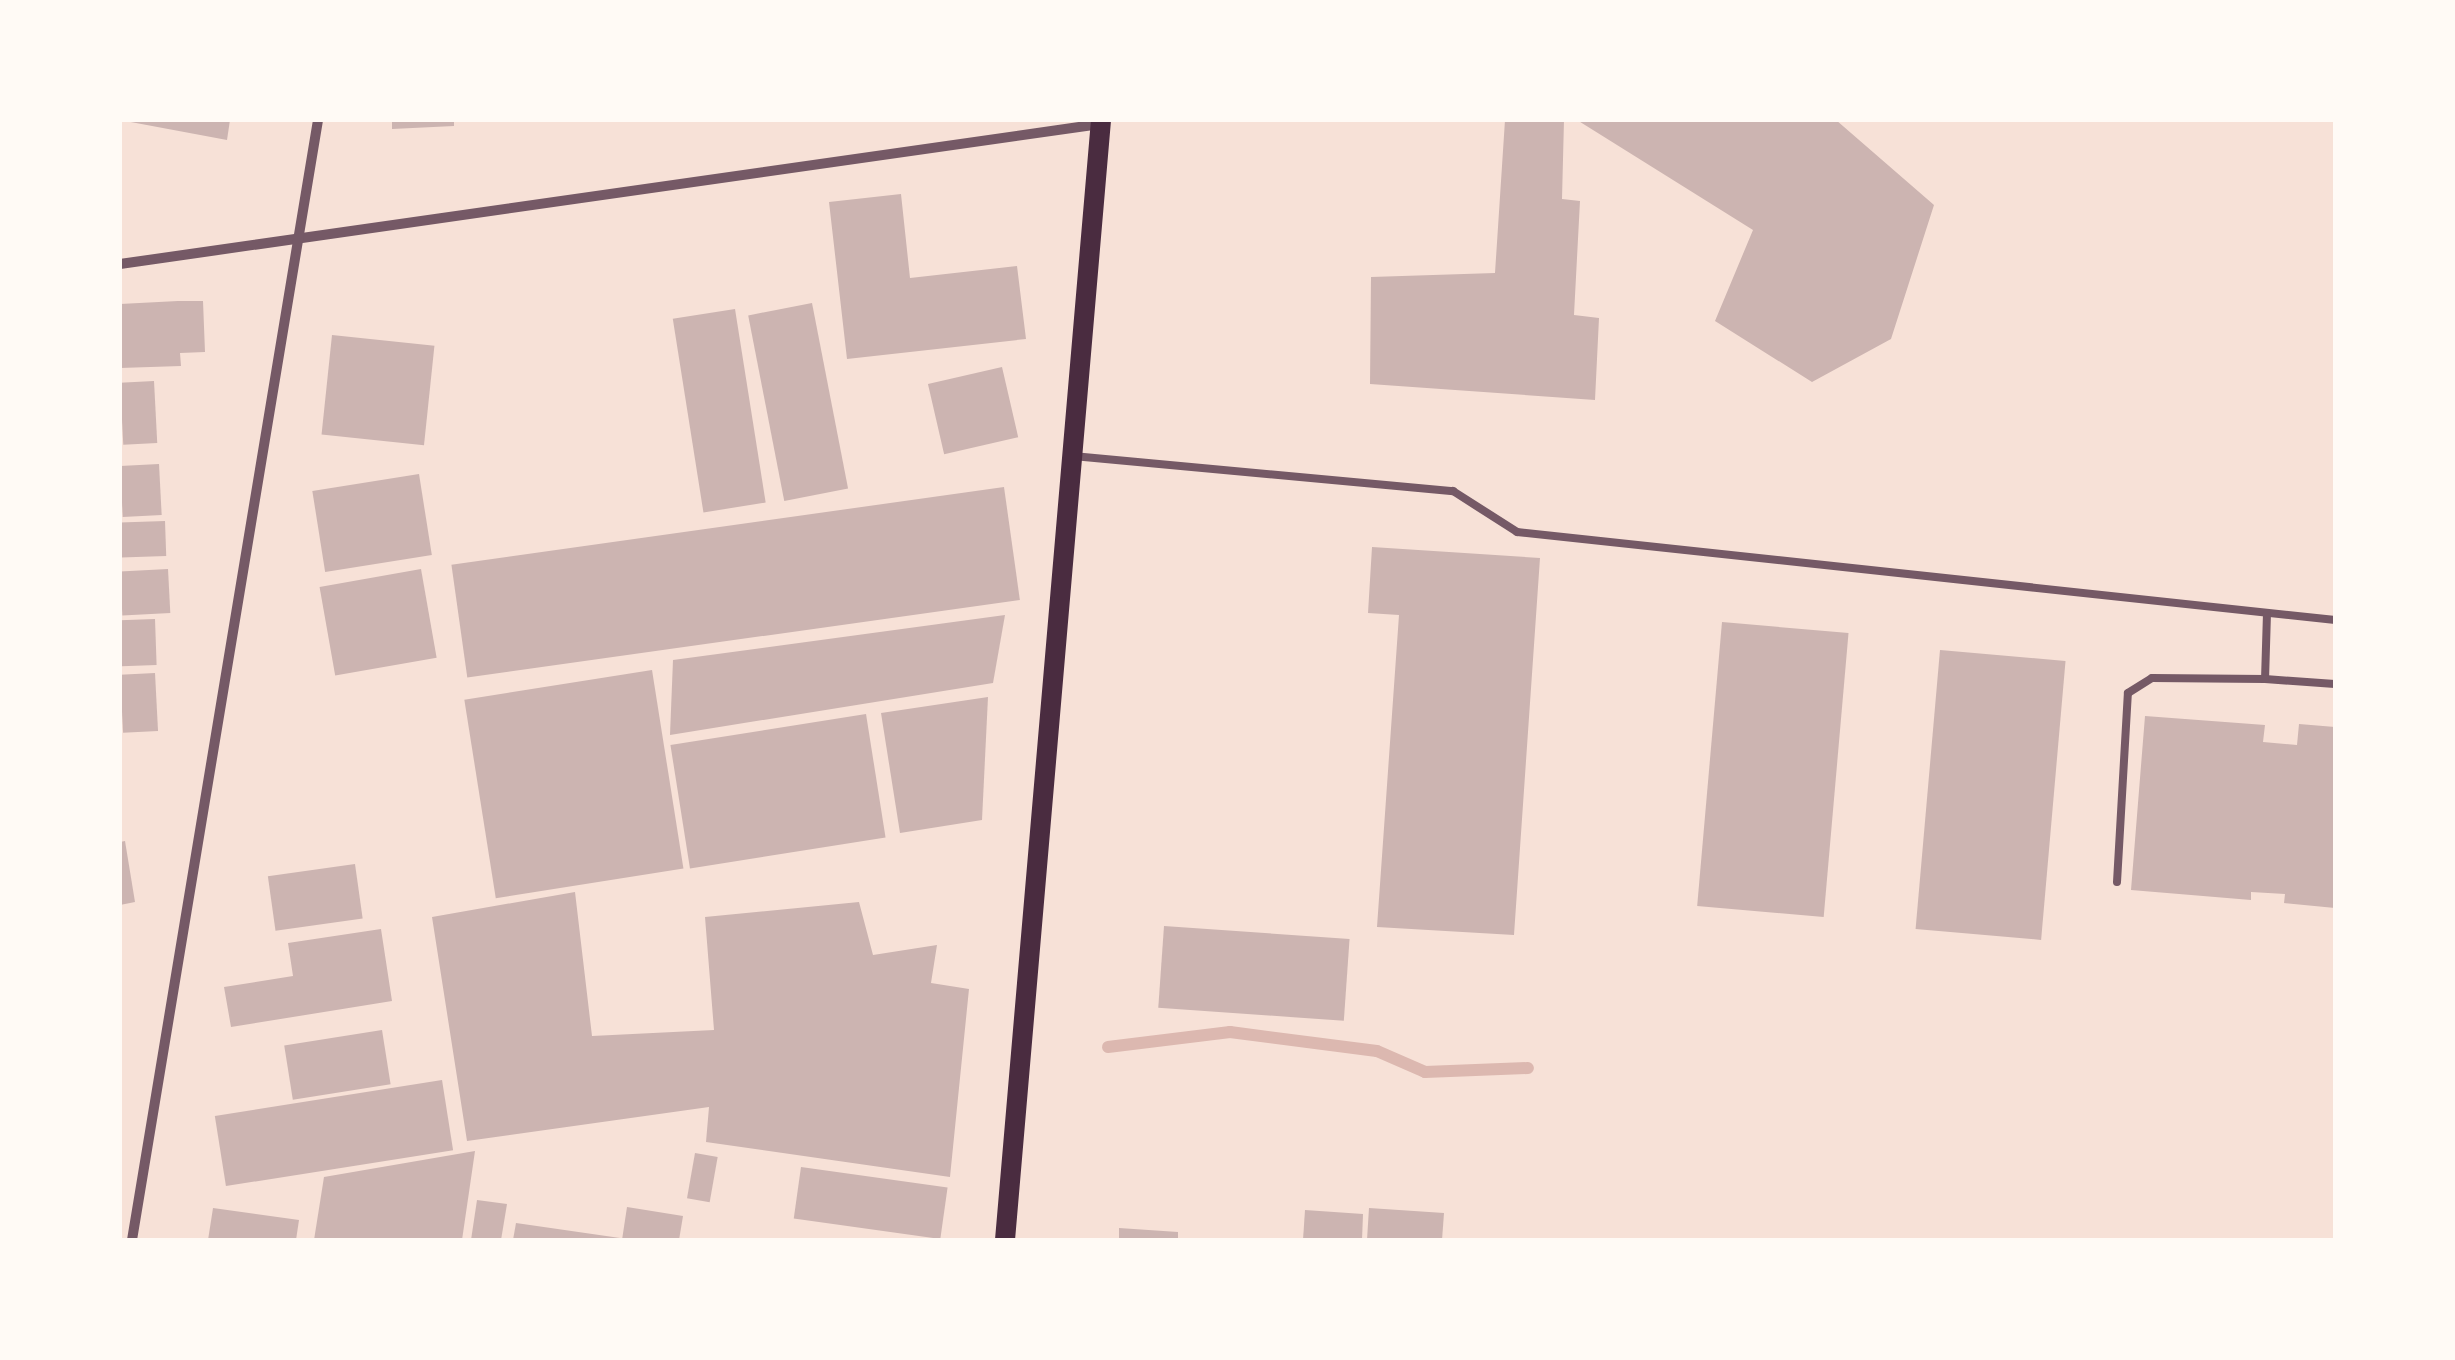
<!DOCTYPE html>
<html>
<head>
<meta charset="utf-8">
<style>
  body { margin:0 }
  #map { position:relative; width:2455px; height:1360px; overflow:hidden; background:#f7e1d7; font-family:"IBM Plex Sans",sans-serif }
  div>[style] { position:absolute }
  [style*='--x'] { left:calc(var(--x)*1px); top:calc(var(--y)*1px); width:calc(var(--w)*1px); rotate:calc(var(--a)*1deg) }
  .stream>* { height:12px; margin:-6px; padding:0 6px; transform-origin:6px; border-radius:6px; background:#dcb8b0 }
  .building>* { inset:0; background:#ccb4b1; transform-origin:0 0 }
  .service>* { height:8px; margin:-4px; padding:0 4px; transform-origin:4px; border-radius:4px; background:#755966 }
  .minor>* { height:10px; margin:-5px; padding:0 5px; transform-origin:5px; border-radius:5px; background:#755966 }
  .secondary>* { height:20px; margin:-10px; padding:0 10px; transform-origin:10px; border-radius:10px; background:#4a2c40 }
  span { translate:-50% -50%; white-space:nowrap; text-align:center; line-height:1.15; -webkit-text-stroke:10px #fffaf5; paint-order:stroke }
  .frame { position:absolute; inset:0; border:122px solid #fffaf5; pointer-events:none }
</style>
</head>
<body>
<div id="map">
  <div class="stream">
    <div style="--x:1108;--y:1047;--w:123;--a:-7"></div>
    <div style="--x:1230;--y:1032;--w:148;--a:7.4"></div>
    <div style="--x:1377;--y:1051;--w:52;--a:23.6"></div>
    <div style="--x:1425;--y:1072;--w:103;--a:-2.2"></div>
  </div>
  <div class="building">
    <div style="clip-path:polygon(120px 120px,230px 120px,227px 140px)"></div>
    <div style="clip-path:polygon(392px 120px,454px 120px,454px 126px,392px 129px)"></div>
    <div style="clip-path:polygon(1505px 120px,1564px 120px,1562px 199px,1580px 201px,1574px 315px,1599px 318px,1595px 400px,1370px 384px,1371px 277px,1495px 273px)"></div>
    <div style="clip-path:polygon(1577px 120px,1836px 120px,1934px 205px,1891px 339px,1812px 382px,1715px 321px,1753px 230px)"></div>
    <div style="clip-path:polygon(901px 194px,910px 278px,1017px 266px,1026px 339px,847px 359px,829px 202px)"></div>
    <div style="clip-path:polygon(178px 301px,203px 301px,205px 352px,180px 353px,181px 366px,120px 368px,120px 304px)"></div>
    <div style="left:812px;top:303px;width:189px;height:65px;rotate:79deg"></div>
    <div style="left:735px;top:309px;width:196px;height:63px;rotate:81deg"></div>
    <div style="left:332px;top:335px;width:103px;height:100px;rotate:6deg"></div>
    <div style="left:1002px;top:367px;width:72px;height:76px;rotate:77deg"></div>
    <div style="left:154px;top:381px;width:62px;height:34px;rotate:87deg"></div>
    <div style="left:159px;top:464px;width:51px;height:39px;rotate:87deg"></div>
    <div style="left:419px;top:474px;width:82px;height:108px;rotate:81deg"></div>
    <div style="left:1004px;top:487px;width:114px;height:558px;rotate:82deg"></div>
    <div style="left:165px;top:521px;width:35px;height:45px;rotate:88deg"></div>
    <div style="clip-path:polygon(1372px 547px,1540px 558px,1514px 935px,1377px 927px,1399px 615px,1368px 613px)"></div>
    <div style="left:168px;top:569px;width:44px;height:48px;rotate:87deg"></div>
    <div style="left:421px;top:569px;width:90px;height:103px;rotate:80deg"></div>
    <div style="clip-path:polygon(1005px 615px,993px 683px,670px 735px,673px 660px)"></div>
    <div style="left:155px;top:619px;width:46px;height:35px;rotate:88deg"></div>
    <div style="left:1722px;top:622px;width:127px;height:285px;rotate:5deg"></div>
    <div style="left:1940px;top:650px;width:126px;height:280px;rotate:5deg"></div>
    <div style="left:652px;top:670px;width:201px;height:190px;rotate:81deg"></div>
    <div style="left:155px;top:673px;width:58px;height:35px;rotate:87deg"></div>
    <div style="clip-path:polygon(988px 697px,982px 820px,900px 833px,881px 713px)"></div>
    <div style="left:866px;top:714px;width:125px;height:198px;rotate:81deg"></div>
    <div style="clip-path:polygon(2145px 716px,2265px 725px,2263px 742px,2297px 745px,2299px 724px,2335px 727px,2335px 908px,2284px 903px,2285px 894px,2251px 892px,2251px 900px,2131px 890px)"></div>
    <div style="clip-path:polygon(125px 841px,135px 902px,120px 905px,120px 842px)"></div>
    <div style="left:355px;top:864px;width:55px;height:88px;rotate:82deg"></div>
    <div style="clip-path:polygon(575px 892px,592px 1036px,714px 1030px,705px 917px,859px 902px,873px 955px,937px 945px,931px 983px,969px 989px,950px 1177px,706px 1142px,709px 1107px,467px 1141px,432px 917px)"></div>
    <div style="left:1164px;top:926px;width:186px;height:82px;rotate:4deg"></div>
    <div style="clip-path:polygon(381px 929px,392px 1001px,231px 1027px,224px 987px,293px 976px,288px 943px)"></div>
    <div style="left:382px;top:1030px;width:55px;height:99px;rotate:81deg"></div>
    <div style="left:442px;top:1080px;width:71px;height:230px;rotate:81deg"></div>
    <div style="clip-path:polygon(475px 1151px,462px 1240px,314px 1240px,324px 1177px)"></div>
    <div style="left:695px;top:1153px;width:23px;height:46px;rotate:10deg"></div>
    <div style="left:801px;top:1167px;width:148px;height:52px;rotate:8deg"></div>
    <div style="clip-path:polygon(477px 1200px,507px 1204px,501px 1240px,471px 1240px)"></div>
    <div style="clip-path:polygon(627px 1207px,683px 1216px,679px 1240px,622px 1240px)"></div>
    <div style="clip-path:polygon(213px 1208px,299px 1220px,296px 1240px,208px 1240px)"></div>
    <div style="clip-path:polygon(1369px 1208px,1444px 1213px,1442px 1240px,1367px 1240px)"></div>
    <div style="clip-path:polygon(1305px 1210px,1363px 1214px,1362px 1240px,1303px 1240px)"></div>
    <div style="clip-path:polygon(516px 1223px,620px 1238px,620px 1240px,513px 1240px)"></div>
    <div style="clip-path:polygon(1119px 1228px,1178px 1232px,1178px 1240px,1119px 1240px)"></div>
  </div>
  <div class="service">
    <div style="--x:1073;--y:456;--w:382;--a:5.3"></div>
    <div style="--x:1453;--y:491;--w:76;--a:32.6"></div>
    <div style="--x:1517;--y:532;--w:823;--a:6.14"></div>
    <div style="--x:2267;--y:613;--w:66;--a:91.7"></div>
    <div style="--x:2265;--y:679;--w:70;--a:4.1"></div>
    <div style="--x:2117;--y:882;--w:189;--a:-86.7"></div>
    <div style="--x:2128;--y:693;--w:28;--a:-32"></div>
    <div style="--x:2152;--y:678;--w:113;--a:0.5"></div>
  </div>
  <div class="minor">
    <div style="--x:120;--y:264;--w:990;--a:-8.13"></div>
    <div style="--x:132;--y:1240;--w:1135;--a:-80.57"></div>
  </div>
  <div class="secondary">
    <div style="--x:1005;--y:1240;--w:1124;--a:-85.1"></div>
  </div>
  <div class="frame"></div>
</div>
</body>
</html>
